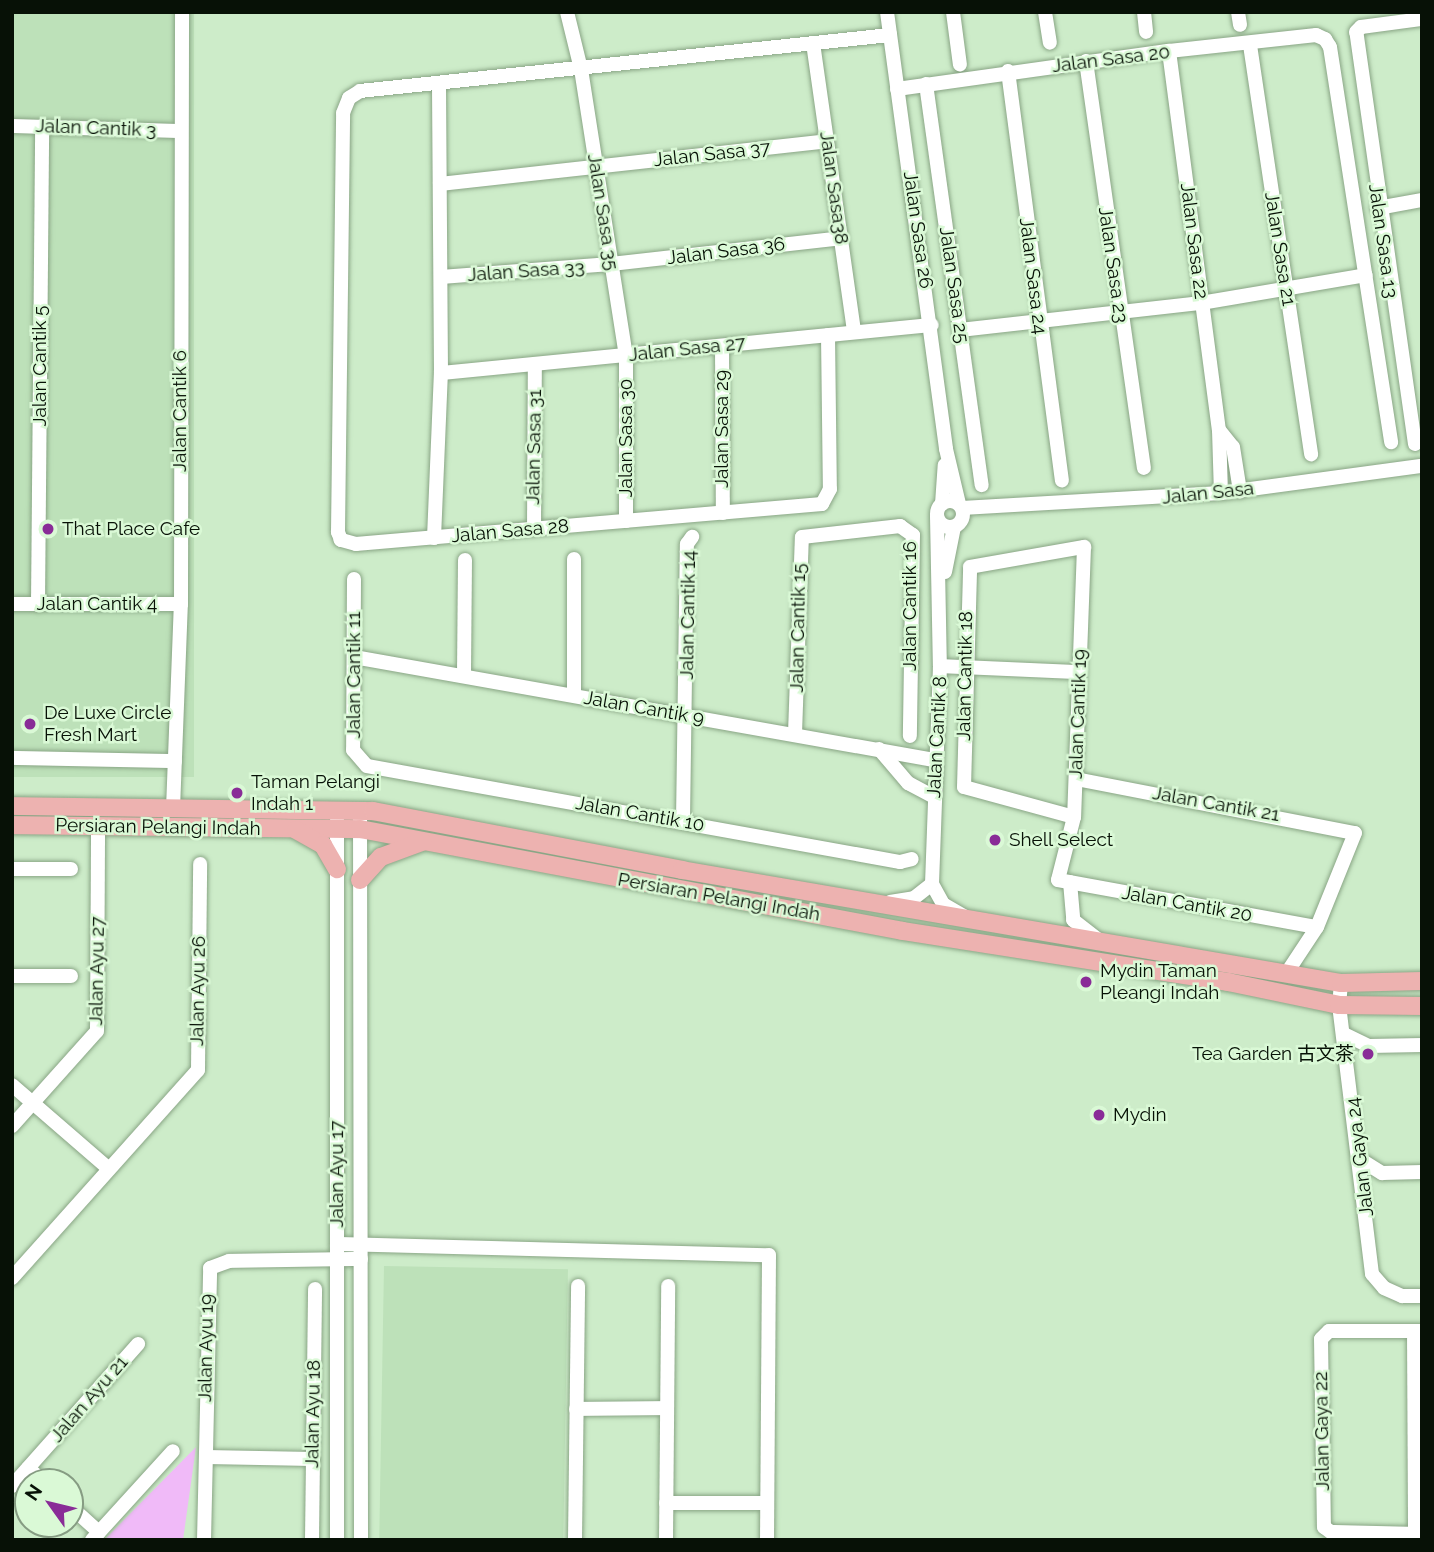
<!DOCTYPE html>
<html>
<head>
<meta charset="utf-8">
<style>
  body { margin:0 }
  #map { position:relative; width:1434px; height:1552px; overflow:hidden; background:#cdecc9; font-family:Raleway,"Noto Sans SC",sans-serif }
  div>[style] { position:absolute }
  [style*='--x'] { left:calc(var(--x)*1px); top:calc(var(--y)*1px); width:calc(var(--w)*1px); rotate:calc(var(--a)*1deg) }
  .built>* { inset:0; background:#bde1b9; transform-origin:0 0 }
  .green>* { inset:0; background:#f0baf8 }
  .roads { filter:drop-shadow(0 0 2px #89a585) drop-shadow(0 0 2px #89a585) }
  .minor>* { height:14px; margin:-7px; padding:0 7px; transform-origin:7px; border-radius:7px; background:#fff }
  .minor>.ring { margin:-7px; padding:0; box-sizing:content-box; background:none; border:14px solid #fff; border-radius:50% }
  .major>* { height:18px; margin:-9px; padding:0 9px; transform-origin:9px; border-radius:9px; background:#edb2b0 }
  .dots>* { width:19px; height:19px; translate:-50% -50%; box-sizing:border-box; border:4px solid #daf9d6; border-radius:50% }
  span { translate:-50% -50%; white-space:nowrap; text-align:center; line-height:1.15; -webkit-text-stroke:5px #daf9d6; paint-order:stroke }
  .street-label { font-size:19px; color:#071106 }
  .poi-label { font-size:19px; color:#071106 }
  .left { translate:0 -50%; text-align:left }
  .right { translate:-100% -50%; text-align:right }
  .frame { position:absolute; inset:0; border:14px solid #071106; pointer-events:none }
  .north { position:absolute; left:14px; top:1468px; width:70px; height:70px; box-sizing:border-box; background:#daf9d6; border:2px solid #869c83; border-radius:50%; rotate:304deg; font-size:19px; font-weight:700; line-height:28px; text-align:center; color:#071106 }
  .north::after { content:''; display:block; margin:auto; width:24px; height:32px; background:#892c97; clip-path:polygon(50% 0,100% 100%,50% 72%,0 100%) }
</style>
</head>
<body>
<div id="map">
  <div class="built">
    <div style="left:12px;top:12px;width:182px;height:765px"></div>
    <div style="left:384px;top:1266px;width:184px;height:274px;rotate:1deg"></div>
  </div>
  <div class="green">
    <div style="clip-path:polygon(196px 1447px,183px 1540px,104px 1540px)"></div>
  </div>
  <div class="roads">
    <div class="minor">
      <div style="--x:567;--y:12;--w:59;--a:76.2"></div>
      <div style="--x:581;--y:69;--w:290;--a:81.1"></div>
      <div style="--x:626;--y:355;--w:166;--a:90"></div>
      <div style="--x:887;--y:12;--w:441;--a:82.3"></div>
      <div style="--x:946;--y:449;--w:57;--a:76.7"></div>
      <div style="--x:953;--y:12;--w:53;--a:82.5"></div>
      <div style="--x:1045;--y:12;--w:31;--a:81"></div>
      <div style="--x:1144;--y:12;--w:20;--a:84"></div>
      <div style="--x:1238;--y:12;--w:13;--a:81"></div>
      <div style="--x:813;--y:43;--w:292;--a:81.9"></div>
      <div style="--x:1250;--y:45;--w:414;--a:81.5"></div>
      <div style="--x:1169;--y:51;--w:382;--a:82.5"></div>
      <div style="--x:1219;--y:430;--w:63;--a:88.2"></div>
      <div style="--x:1086;--y:61;--w:411;--a:81.9"></div>
      <div style="--x:1008;--y:71;--w:413;--a:82.5"></div>
      <div style="--x:926;--y:84;--w:405;--a:82.1"></div>
      <div style="--x:897;--y:89;--w:275;--a:-8"></div>
      <div style="--x:1169;--y:51;--w:148;--a:-6.2"></div>
      <div style="--x:1316;--y:35;--w:10;--a:24"></div>
      <div style="--x:1325;--y:39;--w:9;--a:58"></div>
      <div style="--x:1330;--y:47;--w:400;--a:81.2"></div>
      <div style="--x:12;--y:126;--w:167;--a:1.7"></div>
      <div style="--x:440;--y:184;--w:389;--a:-6.3"></div>
      <div style="--x:1378;--y:208;--w:45;--a:-10.3"></div>
      <div style="--x:441;--y:277;--w:170;--a:-4.4"></div>
      <div style="--x:611;--y:264;--w:231;--a:-6.4"></div>
      <div style="--x:960;--y:330;--w:243;--a:-6.4"></div>
      <div style="--x:1201;--y:303;--w:167;--a:-9.6"></div>
      <div style="--x:828;--y:335;--w:154;--a:89.3"></div>
      <div style="--x:830;--y:489;--w:17;--a:118"></div>
      <div style="--x:822;--y:504;--w:468;--a:175.1"></div>
      <div style="--x:356;--y:544;--w:16;--a:-165"></div>
      <div style="--x:341;--y:540;--w:9;--a:-111"></div>
      <div style="--x:338;--y:532;--w:419;--a:-89.3"></div>
      <div style="--x:343;--y:113;--w:16;--a:-68"></div>
      <div style="--x:349;--y:98;--w:13;--a:-32"></div>
      <div style="--x:360;--y:91;--w:533;--a:-6.03"></div>
      <div style="--x:722;--y:346;--w:167;--a:89.7"></div>
      <div style="--x:441;--y:373;--w:493;--a:-5.6"></div>
      <div style="--x:1219;--y:430;--w:22;--a:51"></div>
      <div style="--x:1233;--y:447;--w:45;--a:81"></div>
      <div style="--x:1415;--y:444;--w:416;--a:-98.1"></div>
      <div style="--x:1356;--y:32;--w:7;--a:-45"></div>
      <div style="--x:1361;--y:27;--w:62;--a:-7.5"></div>
      <div class="ring" style="left:937px;top:501px;width:12px;height:12px"></div>
      <div style="--x:942;--y:504;--w:39;--a:-86"></div>
      <div style="--x:962;--y:508;--w:259;--a:-3.3"></div>
      <div style="--x:1221;--y:493;--w:203;--a:-7.7"></div>
      <div style="--x:937;--y:516;--w:150;--a:88.9"></div>
      <div style="--x:940;--y:666;--w:218;--a:92.1"></div>
      <div style="--x:932;--y:884;--w:23;--a:61"></div>
      <div style="--x:943;--y:904;--w:24;--a:30"></div>
      <div style="--x:534;--y:529;--w:165;--a:-89.7"></div>
      <div style="--x:434;--y:538;--w:165;--a:-87.6"></div>
      <div style="--x:441;--y:373;--w:287;--a:-90.4"></div>
      <div style="--x:945;--y:572;--w:46;--a:-78.7"></div>
      <div style="--x:354;--y:579;--w:171;--a:90.3"></div>
      <div style="--x:353;--y:750;--w:21;--a:49"></div>
      <div style="--x:367;--y:766;--w:542;--a:10.21"></div>
      <div style="--x:900;--y:862;--w:12;--a:-14"></div>
      <div style="--x:12;--y:604;--w:169;--a:0"></div>
      <div style="--x:38;--y:605;--w:479;--a:-89.5"></div>
      <div style="--x:354;--y:657;--w:589;--a:10.07"></div>
      <div style="--x:940;--y:666;--w:140;--a:2.5"></div>
      <div style="--x:464;--y:674;--w:114;--a:-89.5"></div>
      <div style="--x:574;--y:695;--w:136;--a:-90"></div>
      <div style="--x:795;--y:734;--w:197;--a:-88"></div>
      <div style="--x:802;--y:537;--w:99;--a:-6.4"></div>
      <div style="--x:900;--y:526;--w:16;--a:35"></div>
      <div style="--x:913;--y:535;--w:201;--a:90.9"></div>
      <div style="--x:879;--y:749;--w:45;--a:49.5"></div>
      <div style="--x:908;--y:783;--w:30;--a:28"></div>
      <div style="--x:12;--y:758;--w:163;--a:1.1"></div>
      <div style="--x:1076;--y:779;--w:284;--a:11"></div>
      <div style="--x:1355;--y:833;--w:101;--a:112"></div>
      <div style="--x:1317;--y:927;--w:56;--a:123.4"></div>
      <div style="--x:173;--y:809;--w:205;--a:-87.8"></div>
      <div style="--x:181;--y:604;--w:592;--a:-89.9"></div>
      <div style="--x:360;--y:810;--w:730;--a:89.92"></div>
      <div style="--x:1074;--y:817;--w:114;--a:-164.7"></div>
      <div style="--x:964;--y:787;--w:220;--a:-88.4"></div>
      <div style="--x:970;--y:567;--w:116;--a:-10"></div>
      <div style="--x:1084;--y:547;--w:270;--a:92.1"></div>
      <div style="--x:1074;--y:817;--w:65;--a:104.3"></div>
      <div style="--x:1058;--y:880;--w:263;--a:10.3"></div>
      <div style="--x:337;--y:820;--w:720;--a:90"></div>
      <div style="--x:683;--y:821;--w:277;--a:-89.2"></div>
      <div style="--x:687;--y:544;--w:9;--a:-54"></div>
      <div style="--x:12;--y:869;--w:59;--a:0"></div>
      <div style="--x:1070;--y:882;--w:38;--a:85"></div>
      <div style="--x:1073;--y:920;--w:31;--a:38"></div>
      <div style="--x:890;--y:902;--w:24;--a:-9"></div>
      <div style="--x:914;--y:898;--w:23;--a:-38"></div>
      <div style="--x:12;--y:976;--w:59;--a:0"></div>
      <div style="--x:1341;--y:983;--w:22;--a:95"></div>
      <div style="--x:1339;--y:1005;--w:271;--a:83"></div>
      <div style="--x:1372;--y:1274;--w:18;--a:49"></div>
      <div style="--x:1384;--y:1288;--w:20;--a:24"></div>
      <div style="--x:1402;--y:1296;--w:20;--a:0"></div>
      <div style="--x:1344;--y:1034;--w:28;--a:26"></div>
      <div style="--x:1369;--y:1046;--w:53;--a:-1.1"></div>
      <div style="--x:12;--y:1085;--w:128;--a:40.9"></div>
      <div style="--x:12;--y:1126;--w:127;--a:-48.2"></div>
      <div style="--x:97;--y:1031;--w:206;--a:-89.7"></div>
      <div style="--x:1361;--y:1160;--w:25;--a:32"></div>
      <div style="--x:1382;--y:1173;--w:40;--a:-1.4"></div>
      <div style="--x:337;--y:1244;--w:432;--a:1.5"></div>
      <div style="--x:769;--y:1255;--w:285;--a:90.4"></div>
      <div style="--x:12;--y:1278;--w:279;--a:-48.2"></div>
      <div style="--x:198;--y:1070;--w:206;--a:-89.4"></div>
      <div style="--x:1414;--y:1331;--w:203;--a:89.7"></div>
      <div style="--x:1422;--y:1331;--w:93;--a:180"></div>
      <div style="--x:1329;--y:1331;--w:11;--a:135"></div>
      <div style="--x:1321;--y:1339;--w:188;--a:89.1"></div>
      <div style="--x:1324;--y:1527;--w:9;--a:36"></div>
      <div style="--x:1331;--y:1532;--w:91;--a:1.3"></div>
      <div style="--x:576;--y:1409;--w:91;--a:-0.6"></div>
      <div style="--x:206;--y:1457;--w:107;--a:1.1"></div>
      <div style="--x:28;--y:1468;--w:21;--a:41"></div>
      <div style="--x:12;--y:1486;--w:190;--a:-48.4"></div>
      <div style="--x:666;--y:1503;--w:101;--a:0"></div>
      <div style="--x:70;--y:1506;--w:39;--a:42"></div>
      <div style="--x:92;--y:1540;--w:120;--a:-47.7"></div>
      <div style="--x:204;--y:1540;--w:272;--a:-88.7"></div>
      <div style="--x:210;--y:1268;--w:20;--a:-20"></div>
      <div style="--x:229;--y:1261;--w:132;--a:-0.9"></div>
      <div style="--x:312;--y:1540;--w:251;--a:-89.3"></div>
      <div style="--x:575;--y:1540;--w:254;--a:-89.3"></div>
      <div style="--x:666;--y:1540;--w:254;--a:-89.5"></div>
    </div>
    <div class="major">
      <div style="--x:12;--y:806;--w:361;--a:0.8"></div>
      <div style="--x:373;--y:811;--w:315;--a:10.8"></div>
      <div style="--x:682;--y:870;--w:669;--a:9.73"></div>
      <div style="--x:1341;--y:983;--w:81;--a:-1.4"></div>
      <div style="--x:12;--y:825;--w:348;--a:0.7"></div>
      <div style="--x:360;--y:829;--w:552;--a:10.64"></div>
      <div style="--x:903;--y:931;--w:329;--a:8.9"></div>
      <div style="--x:1228;--y:982;--w:113;--a:11.7"></div>
      <div style="--x:1339;--y:1005;--w:83;--a:0.7"></div>
      <div style="--x:296;--y:830;--w:31;--a:29"></div>
      <div style="--x:323;--y:845;--w:28;--a:60"></div>
      <div style="--x:360;--y:880;--w:31;--a:-48"></div>
      <div style="--x:381;--y:857;--w:44;--a:-20.1"></div>
    </div>
  </div>
  <div class="dots">
    <div style="left:48px;top:529px;background:#892c97"></div>
    <div style="left:30px;top:724px;background:#892c97"></div>
    <div style="left:237px;top:793px;background:#892c97"></div>
    <div style="left:995px;top:840px;background:#892c97"></div>
    <div style="left:1086px;top:982px;background:#892c97"></div>
    <div style="left:1368px;top:1054px;background:#892c97"></div>
    <div style="left:1099px;top:1115px;background:#892c97"></div>
  </div>
  <div class="street-label">
    <span style="left:1111px;top:59px;rotate:-7deg">Jalan Sasa 20</span>
    <span style="left:96px;top:128px;rotate:2deg">Jalan Cantik 3</span>
    <span style="left:712px;top:154px;rotate:-6deg">Jalan Sasa 37</span>
    <span style="left:834px;top:188px;rotate:82deg">Jalan Sasa38</span>
    <span style="left:603px;top:212px;rotate:81deg">Jalan Sasa 35</span>
    <span style="left:918px;top:230px;rotate:82deg">Jalan Sasa 26</span>
    <span style="left:1194px;top:241px;rotate:83deg">Jalan Sasa 22</span>
    <span style="left:1383px;top:241px;rotate:82deg">Jalan Sasa 13</span>
    <span style="left:1280px;top:249px;rotate:81deg">Jalan Sasa 21</span>
    <span style="left:726px;top:251px;rotate:-7deg">Jalan Sasa 36</span>
    <span style="left:1113px;top:265px;rotate:82deg">Jalan Sasa 23</span>
    <span style="left:526px;top:271px;rotate:-4deg">Jalan Sasa 33</span>
    <span style="left:1033px;top:276px;rotate:83deg">Jalan Sasa 24</span>
    <span style="left:954px;top:285px;rotate:82deg">Jalan Sasa 25</span>
    <span style="left:687px;top:349px;rotate:-6deg">Jalan Sasa 27</span>
    <span style="left:40px;top:366px;rotate:-90deg">Jalan Cantik 5</span>
    <span style="left:180px;top:411px;rotate:-90deg">Jalan Cantik 6</span>
    <span style="left:722px;top:429px;rotate:-90deg">Jalan Sasa 29</span>
    <span style="left:626px;top:438px;rotate:-90deg">Jalan Sasa 30</span>
    <span style="left:534px;top:447px;rotate:-89deg">Jalan Sasa 31</span>
    <span style="left:1208px;top:493px;rotate:-6deg">Jalan Sasa</span>
    <span style="left:510px;top:531px;rotate:-5deg">Jalan Sasa 28</span>
    <span style="left:97px;top:604px">Jalan Cantik 4</span>
    <span style="left:910px;top:606px;rotate:-90deg">Jalan Cantik 16</span>
    <span style="left:688px;top:615px;rotate:-89deg">Jalan Cantik 14</span>
    <span style="left:798px;top:628px;rotate:-89deg">Jalan Cantik 15</span>
    <span style="left:354px;top:675px;rotate:-90deg">Jalan Cantik 11</span>
    <span style="left:965px;top:676px;rotate:-89deg">Jalan Cantik 18</span>
    <span style="left:644px;top:708px;rotate:10deg">Jalan Cantik 9</span>
    <span style="left:1078px;top:714px;rotate:-88deg">Jalan Cantik 19</span>
    <span style="left:937px;top:737px;rotate:-87deg">Jalan Cantik 8</span>
    <span style="left:1216px;top:804px;rotate:10deg">Jalan Cantik 21</span>
    <span style="left:640px;top:814px;rotate:10deg">Jalan Cantik 10</span>
    <span style="left:158px;top:827px;rotate:1deg">Persiaran Pelangi Indah</span>
    <span style="left:719px;top:897px;rotate:10deg">Persiaran Pelangi Indah</span>
    <span style="left:1187px;top:904px;rotate:10deg">Jalan Cantik 20</span>
    <span style="left:97px;top:971px;rotate:-89deg">Jalan Ayu 27</span>
    <span style="left:198px;top:991px;rotate:-89deg">Jalan Ayu 26</span>
    <span style="left:1360px;top:1157px;rotate:-97deg">Jalan Gaya 24</span>
    <span style="left:337px;top:1174px;rotate:-90deg">Jalan Ayu 17</span>
    <span style="left:206px;top:1348px;rotate:-89deg">Jalan Ayu 19</span>
    <span style="left:89px;top:1399px;rotate:-49deg">Jalan Ayu 21</span>
    <span style="left:313px;top:1414px;rotate:-89deg">Jalan Ayu 18</span>
    <span style="left:1322px;top:1431px;rotate:-91deg">Jalan Gaya 22</span>
  </div>
  <div class="poi-label">
    <span class="left" style="left:62px;top:529px">That Place Cafe</span>
    <span class="left" style="left:44px;top:724px">De Luxe Circle<br>Fresh Mart</span>
    <span class="left" style="left:251px;top:793px">Taman Pelangi<br>Indah 1</span>
    <span class="left" style="left:1009px;top:840px">Shell Select</span>
    <span class="left" style="left:1100px;top:982px">Mydin Taman<br>Pleangi Indah</span>
    <span class="right" style="left:1354px;top:1054px">Tea Garden 古文茶</span>
    <span class="left" style="left:1113px;top:1115px">Mydin</span>
  </div>
  <div class="frame"></div>
  <div class="north">N</div>
</div>
</body>
</html>
